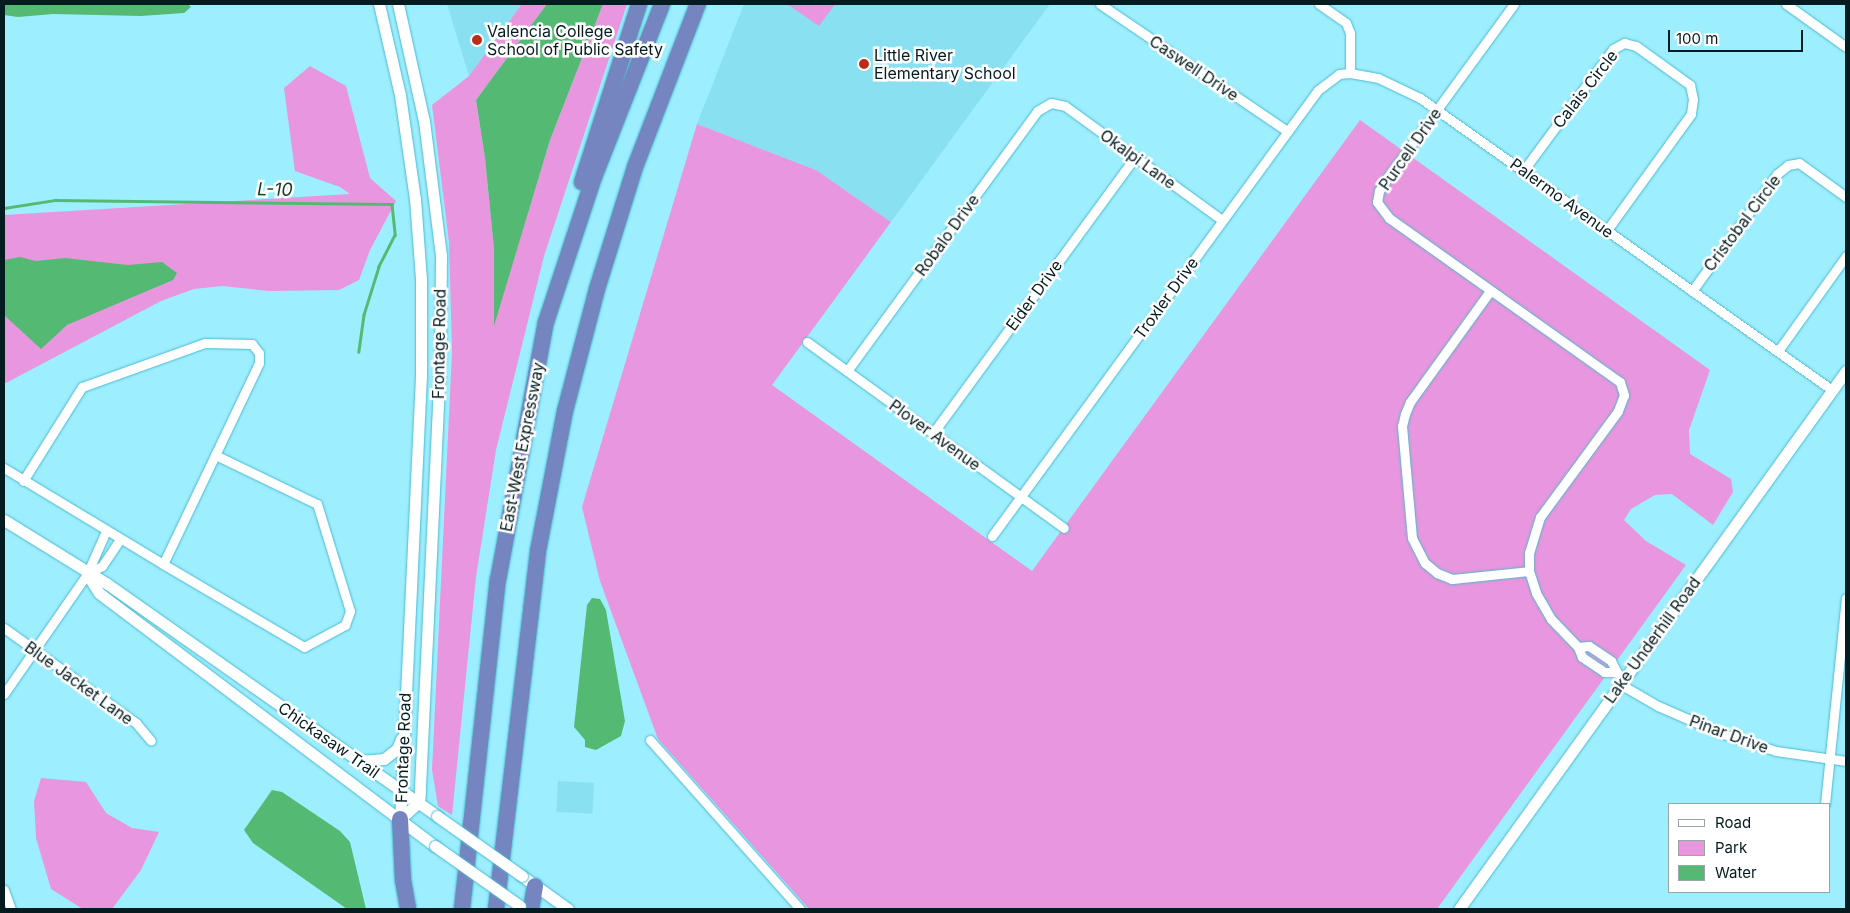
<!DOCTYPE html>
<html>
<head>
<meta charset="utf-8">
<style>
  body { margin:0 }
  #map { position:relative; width:1850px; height:913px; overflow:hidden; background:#9deeff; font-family:Inter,sans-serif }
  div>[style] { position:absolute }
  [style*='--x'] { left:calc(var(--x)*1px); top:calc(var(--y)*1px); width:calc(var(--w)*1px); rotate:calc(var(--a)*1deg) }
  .built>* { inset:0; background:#88e0f0; transform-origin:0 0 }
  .green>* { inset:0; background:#e896dd }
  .water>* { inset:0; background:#54ba73 }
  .stream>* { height:2.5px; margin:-1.25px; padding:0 1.25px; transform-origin:1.25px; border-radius:1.25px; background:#54ba73 }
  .roads { filter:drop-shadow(0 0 1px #4bbace) drop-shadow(0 0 1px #4bbace) }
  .minor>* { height:9px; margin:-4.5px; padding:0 4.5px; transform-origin:4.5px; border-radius:4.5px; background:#fff }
  .tertiary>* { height:11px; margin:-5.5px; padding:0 5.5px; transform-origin:5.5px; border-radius:5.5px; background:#fff }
  .motorway>* { height:16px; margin:-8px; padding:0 8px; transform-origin:8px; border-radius:8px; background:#7485c0 }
  .bridges { filter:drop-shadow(0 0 1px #4bbace) drop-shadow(0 0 1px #4bbace) }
  .tertiary-bridge>* { height:11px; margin:-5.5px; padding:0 5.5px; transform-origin:5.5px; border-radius:5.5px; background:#fff }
  .dots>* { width:14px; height:14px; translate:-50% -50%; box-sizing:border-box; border:2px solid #fff; border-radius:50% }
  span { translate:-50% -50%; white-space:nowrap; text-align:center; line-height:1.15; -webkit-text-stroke:5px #fff; paint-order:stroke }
  .poi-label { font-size:16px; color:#041b1f }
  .left { translate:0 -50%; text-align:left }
  .street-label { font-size:16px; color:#041b1f }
  .water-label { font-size:18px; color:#163f23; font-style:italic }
  .frame { position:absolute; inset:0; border:5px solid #041b1f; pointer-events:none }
  .legend { position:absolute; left:1668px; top:803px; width:162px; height:90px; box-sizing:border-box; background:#fff; border:1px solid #9ba4a5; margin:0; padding:6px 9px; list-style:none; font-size:15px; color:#041b1f }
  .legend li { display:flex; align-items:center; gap:10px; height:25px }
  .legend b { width:25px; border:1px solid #9ba4a5 }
  .scale { position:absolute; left:1668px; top:30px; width:135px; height:22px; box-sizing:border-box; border:2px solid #041b1f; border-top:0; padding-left:6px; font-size:15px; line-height:18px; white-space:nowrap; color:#041b1f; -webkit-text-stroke:4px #fff; paint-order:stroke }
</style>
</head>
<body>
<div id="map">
  <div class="built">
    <div style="clip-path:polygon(447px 4px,522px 4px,469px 76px)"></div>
    <div style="clip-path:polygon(744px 4px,1050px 4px,891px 222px,816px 170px,697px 124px)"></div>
    <div style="left:558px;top:781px;width:36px;height:31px;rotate:3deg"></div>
  </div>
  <div class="green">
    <div style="clip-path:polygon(522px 4px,547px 4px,476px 100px,485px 158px,494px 249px,494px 324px,550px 140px,603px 4px,627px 4px,544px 256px,496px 450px,476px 577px,452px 815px,438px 806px,432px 770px,452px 352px,449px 242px,432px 105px,469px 76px)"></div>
    <div style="clip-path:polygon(787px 4px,835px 4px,819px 26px)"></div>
    <div style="clip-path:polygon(310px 66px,346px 86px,370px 178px,396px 201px,370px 250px,359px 280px,339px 290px,269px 291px,222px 286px,194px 289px,161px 301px,4px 384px,4px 215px,350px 194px,340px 187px,295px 171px,284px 88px)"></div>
    <div style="clip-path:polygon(1360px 120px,1710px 370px,1689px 430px,1690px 454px,1731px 479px,1733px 492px,1713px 525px,1672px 494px,1655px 495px,1631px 509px,1624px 520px,1646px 541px,1686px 565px,1437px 909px,809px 909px,658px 739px,600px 581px,582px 507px,697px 124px,816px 170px,891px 222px,772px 385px,1032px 571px)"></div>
    <div style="clip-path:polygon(41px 778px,86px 782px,106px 813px,132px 828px,159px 832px,141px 870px,112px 909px,83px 909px,51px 889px,36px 838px,34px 801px)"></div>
  </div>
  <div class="water">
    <div style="clip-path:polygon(4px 4px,188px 4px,191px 7px,184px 13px,141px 16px,53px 14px,18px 17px,4px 15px)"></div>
    <div style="clip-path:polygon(547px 4px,603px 4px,550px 140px,494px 326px,494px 249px,485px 158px,476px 100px)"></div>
    <div style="clip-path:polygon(20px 257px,36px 261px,65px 258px,128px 265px,162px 262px,177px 273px,173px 280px,67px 325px,41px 349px,4px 315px,4px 260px)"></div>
    <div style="clip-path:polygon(592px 598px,600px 599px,606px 610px,625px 721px,621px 736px,596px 750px,585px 747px,585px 740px,574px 727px,587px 605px)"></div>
    <div style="clip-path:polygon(272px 790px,282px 792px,340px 831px,350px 842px,366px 909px,347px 909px,253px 843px,244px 830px)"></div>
  </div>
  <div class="stream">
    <div style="--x:4;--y:208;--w:52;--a:-8.9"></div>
    <div style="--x:55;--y:200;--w:337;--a:0.7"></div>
    <div style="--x:392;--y:204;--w:31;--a:84"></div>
    <div style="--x:395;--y:235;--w:36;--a:117"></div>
    <div style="--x:379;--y:267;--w:50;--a:107.4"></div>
    <div style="--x:364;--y:315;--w:37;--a:98"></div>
  </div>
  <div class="roads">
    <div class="minor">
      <div style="--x:1100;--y:4;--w:227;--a:34.2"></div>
      <div style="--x:1319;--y:4;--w:33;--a:35"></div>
      <div style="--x:1346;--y:23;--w:11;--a:68"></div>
      <div style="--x:1350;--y:33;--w:40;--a:90"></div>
      <div style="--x:1514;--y:4;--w:214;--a:126.1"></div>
      <div style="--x:1388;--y:177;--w:17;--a:123"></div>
      <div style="--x:1379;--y:191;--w:11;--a:100"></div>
      <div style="--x:1377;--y:202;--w:20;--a:53"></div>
      <div style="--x:1389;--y:218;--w:283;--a:35.4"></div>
      <div style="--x:1620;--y:382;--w:14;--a:73"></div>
      <div style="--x:1624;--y:395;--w:17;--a:111"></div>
      <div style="--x:1618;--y:411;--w:132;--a:126.3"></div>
      <div style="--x:1540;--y:517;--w:38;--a:107"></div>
      <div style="--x:1529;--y:553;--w:18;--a:90"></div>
      <div style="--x:1529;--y:571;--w:23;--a:72"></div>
      <div style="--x:1536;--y:593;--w:30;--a:60"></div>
      <div style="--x:1551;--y:619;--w:39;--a:46"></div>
      <div style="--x:1578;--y:647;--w:11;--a:68"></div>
      <div style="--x:1582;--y:657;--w:27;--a:34"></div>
      <div style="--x:1604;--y:672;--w:10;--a:0"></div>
      <div style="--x:1786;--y:4;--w:74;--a:35.6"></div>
      <div style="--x:1523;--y:171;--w:152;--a:-53.6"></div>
      <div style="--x:1613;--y:49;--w:13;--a:-29"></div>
      <div style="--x:1624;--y:43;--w:12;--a:14"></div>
      <div style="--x:1636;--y:46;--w:67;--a:35.8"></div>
      <div style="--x:1690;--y:85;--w:14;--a:78"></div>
      <div style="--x:1693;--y:99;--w:15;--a:98"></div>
      <div style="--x:1691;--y:114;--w:143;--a:125.9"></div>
      <div style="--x:1490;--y:291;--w:137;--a:125.8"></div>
      <div style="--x:1410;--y:402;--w:13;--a:113"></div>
      <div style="--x:1405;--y:414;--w:12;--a:104"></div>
      <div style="--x:1402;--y:426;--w:112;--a:84.9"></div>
      <div style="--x:1412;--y:538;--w:28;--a:63"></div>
      <div style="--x:1425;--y:563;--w:16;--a:40"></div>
      <div style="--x:1437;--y:573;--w:16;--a:22"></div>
      <div style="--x:1452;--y:579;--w:77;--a:-5.9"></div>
      <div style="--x:1692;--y:291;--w:145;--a:-54"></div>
      <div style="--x:1777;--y:174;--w:14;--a:-39"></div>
      <div style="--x:1788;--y:165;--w:11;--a:-10"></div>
      <div style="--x:1799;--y:163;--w:58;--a:35.9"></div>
      <div style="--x:807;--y:342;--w:317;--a:35.9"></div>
      <div style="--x:1778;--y:351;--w:117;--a:-54.4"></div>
      <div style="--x:847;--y:371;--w:322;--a:-53.8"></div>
      <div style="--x:1037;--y:111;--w:16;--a:-30"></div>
      <div style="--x:1051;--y:103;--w:14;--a:12"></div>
      <div style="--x:1065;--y:106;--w:194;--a:36"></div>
      <div style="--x:933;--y:433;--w:342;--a:-53.8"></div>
      <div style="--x:4;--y:468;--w:186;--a:31.1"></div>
      <div style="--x:23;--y:481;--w:111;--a:-57.9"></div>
      <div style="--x:82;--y:387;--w:131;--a:-19.7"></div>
      <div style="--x:205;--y:343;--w:47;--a:1.2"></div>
      <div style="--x:252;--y:344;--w:11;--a:52"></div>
      <div style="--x:259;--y:353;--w:10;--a:90"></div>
      <div style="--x:259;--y:363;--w:223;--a:115.5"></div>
      <div style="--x:163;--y:564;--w:164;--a:30.5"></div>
      <div style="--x:304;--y:647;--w:47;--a:-28.2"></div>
      <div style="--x:345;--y:625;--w:15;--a:-70"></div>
      <div style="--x:350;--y:611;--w:112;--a:-107.1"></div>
      <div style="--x:317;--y:504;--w:113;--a:-154.3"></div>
      <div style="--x:992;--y:536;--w:552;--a:-53.84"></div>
      <div style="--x:1318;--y:90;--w:26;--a:-37"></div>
      <div style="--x:1339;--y:74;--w:11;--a:-5"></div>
      <div style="--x:1350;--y:73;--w:28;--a:10"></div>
      <div style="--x:1378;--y:78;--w:47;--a:25.5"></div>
      <div style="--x:1420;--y:98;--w:505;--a:35.33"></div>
      <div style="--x:87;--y:574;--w:17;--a:-28"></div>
      <div style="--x:102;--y:566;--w:32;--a:-56"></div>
      <div style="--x:4;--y:628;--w:163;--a:35.7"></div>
      <div style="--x:136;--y:723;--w:23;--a:50"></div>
      <div style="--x:1578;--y:647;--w:11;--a:-5"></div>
      <div style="--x:1589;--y:646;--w:27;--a:34"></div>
      <div style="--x:1611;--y:661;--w:15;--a:62"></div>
      <div style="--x:1620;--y:684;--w:44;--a:30.1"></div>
      <div style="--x:1658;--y:706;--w:68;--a:23.5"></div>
      <div style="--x:1720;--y:733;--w:59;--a:17.8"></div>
      <div style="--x:1776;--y:751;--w:71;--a:8.1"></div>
      <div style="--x:4;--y:694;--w:146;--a:-55.3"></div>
      <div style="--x:87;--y:574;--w:47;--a:-66.2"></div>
      <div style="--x:650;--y:740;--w:226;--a:48.4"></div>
      <div style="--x:1825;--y:804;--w:207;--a:-84.2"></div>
      <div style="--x:4;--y:890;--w:20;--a:70"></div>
    </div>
    <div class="tertiary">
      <div style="--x:379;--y:4;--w:93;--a:77"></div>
      <div style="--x:400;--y:95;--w:105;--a:81.8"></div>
      <div style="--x:415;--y:199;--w:80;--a:85.7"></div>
      <div style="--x:421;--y:279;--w:97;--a:90"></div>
      <div style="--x:421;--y:376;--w:443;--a:92.7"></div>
      <div style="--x:398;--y:4;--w:120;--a:77.5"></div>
      <div style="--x:424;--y:121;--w:136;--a:82.8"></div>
      <div style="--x:441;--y:256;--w:107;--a:90.5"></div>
      <div style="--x:440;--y:363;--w:429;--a:92.7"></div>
      <div style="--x:420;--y:792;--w:10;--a:96"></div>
      <div style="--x:419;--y:802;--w:25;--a:138"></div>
      <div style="--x:4;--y:520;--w:120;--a:31.7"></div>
      <div style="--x:106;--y:583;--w:405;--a:35.1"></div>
      <div style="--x:87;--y:574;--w:22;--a:58"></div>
      <div style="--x:99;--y:593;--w:421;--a:37"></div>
      <div style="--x:360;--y:761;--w:24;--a:-5"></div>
      <div style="--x:384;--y:759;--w:16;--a:-38"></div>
      <div style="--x:397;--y:749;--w:11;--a:-68"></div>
      <div style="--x:522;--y:876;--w:57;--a:35.7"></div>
      <div style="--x:1459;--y:909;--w:663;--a:-54.27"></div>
    </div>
    <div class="motorway">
      <div style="--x:582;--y:182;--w:187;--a:-72.2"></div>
      <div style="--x:400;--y:819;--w:61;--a:87.2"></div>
      <div style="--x:403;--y:880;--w:29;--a:80"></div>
      <div style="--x:462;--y:909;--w:331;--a:-83.8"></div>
      <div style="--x:498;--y:580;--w:262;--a:-79.5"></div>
      <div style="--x:546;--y:322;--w:153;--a:-71.7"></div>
      <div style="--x:594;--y:177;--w:186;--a:-68.5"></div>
      <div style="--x:496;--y:909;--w:360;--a:-83.3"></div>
      <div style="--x:538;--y:551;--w:143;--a:-79.1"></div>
      <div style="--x:565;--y:411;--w:126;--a:-75.3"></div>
      <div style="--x:597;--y:289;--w:128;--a:-72.7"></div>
      <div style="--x:635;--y:167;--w:175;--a:-68.9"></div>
      <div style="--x:531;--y:909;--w:23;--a:-80"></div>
    </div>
  </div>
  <div class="bridges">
    <div class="tertiary-bridge">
      <div style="--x:437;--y:816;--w:104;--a:35.2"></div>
      <div style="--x:435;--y:846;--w:104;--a:35.2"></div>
    </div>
  </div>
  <div class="dots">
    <div style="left:477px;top:40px;background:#ba2d19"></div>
    <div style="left:864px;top:64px;background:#ba2d19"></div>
  </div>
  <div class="poi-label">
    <span class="left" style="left:487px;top:40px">Valencia College<br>School of Public Safety</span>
    <span class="left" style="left:874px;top:64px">Little River<br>Elementary School</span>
  </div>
  <div class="street-label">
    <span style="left:1194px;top:68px;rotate:34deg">Caswell Drive</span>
    <span style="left:1585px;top:89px;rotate:-52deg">Calais Circle</span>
    <span style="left:1410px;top:149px;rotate:-55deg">Purcell Drive</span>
    <span style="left:1138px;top:159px;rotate:36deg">Okalpi Lane</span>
    <span style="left:1562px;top:198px;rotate:36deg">Palermo Avenue</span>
    <span style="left:1742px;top:223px;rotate:-53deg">Cristobal Circle</span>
    <span style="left:947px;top:235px;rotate:-54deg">Robalo Drive</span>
    <span style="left:1034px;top:295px;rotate:-54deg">Eider Drive</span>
    <span style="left:1166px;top:298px;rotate:-54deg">Troxler Drive</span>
    <span style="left:439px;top:344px;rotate:-89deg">Frontage Road</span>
    <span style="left:935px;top:435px;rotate:36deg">Plover Avenue</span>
    <span style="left:522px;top:447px;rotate:-79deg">East-West Expressway</span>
    <span style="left:1652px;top:640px;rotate:-54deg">Lake Underhill Road</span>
    <span style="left:79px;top:683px;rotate:36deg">Blue Jacket Lane</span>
    <span style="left:1729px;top:734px;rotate:20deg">Pinar Drive</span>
    <span style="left:329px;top:740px;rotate:35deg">Chickasaw Trail</span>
    <span style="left:403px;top:748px;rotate:-88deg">Frontage Road</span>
  </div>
  <div class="water-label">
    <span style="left:275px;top:190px;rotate:1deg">L-10</span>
  </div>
  <div class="frame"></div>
  <ul class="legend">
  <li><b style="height:6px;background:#fff"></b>Road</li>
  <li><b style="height:14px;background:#e896dd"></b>Park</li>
  <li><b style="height:14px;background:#54ba73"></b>Water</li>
  </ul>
  <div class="scale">100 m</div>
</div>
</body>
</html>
